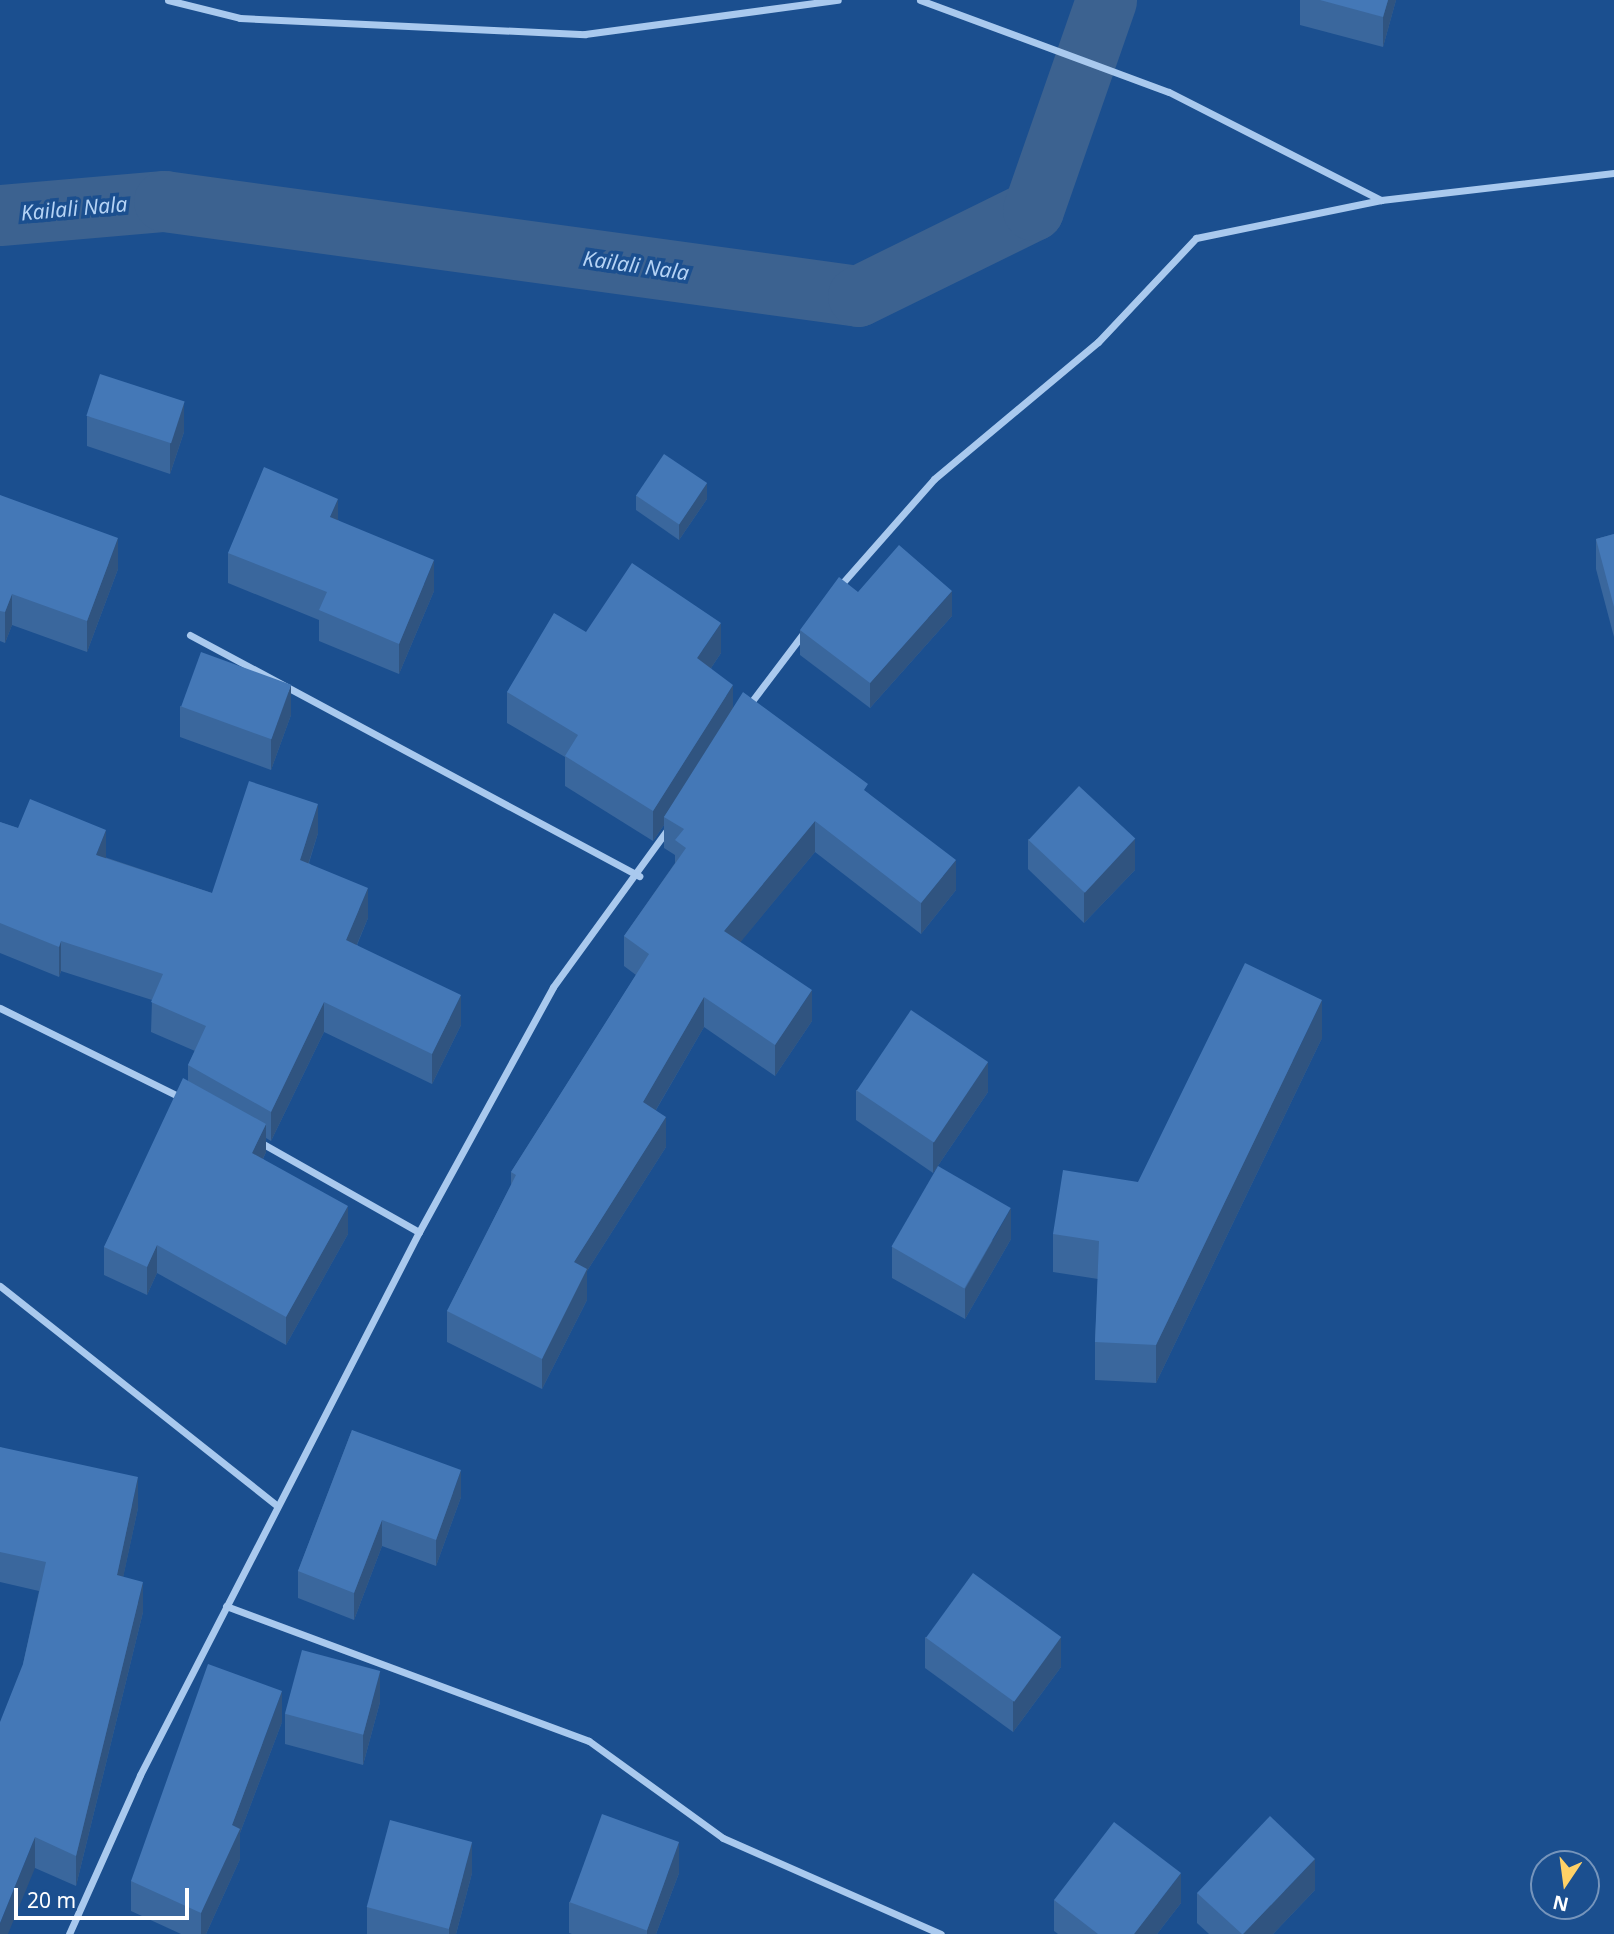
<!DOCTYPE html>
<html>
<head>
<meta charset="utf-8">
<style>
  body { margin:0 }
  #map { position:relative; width:1614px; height:1934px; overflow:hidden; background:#1b4f8f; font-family:"Noto Sans",sans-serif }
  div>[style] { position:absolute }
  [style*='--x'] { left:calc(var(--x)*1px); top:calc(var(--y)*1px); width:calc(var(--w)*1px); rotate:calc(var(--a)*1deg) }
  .canal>* { height:61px; margin:-30.5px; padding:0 30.5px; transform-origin:30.5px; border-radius:30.5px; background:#3c6290 }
  .minor>* { height:7px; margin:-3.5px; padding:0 3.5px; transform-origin:3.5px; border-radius:3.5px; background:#a9c9ee }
  .wall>* { inset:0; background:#3a679d }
  .shaded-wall>* { inset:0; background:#305480 }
  .building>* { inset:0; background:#4478b7; transform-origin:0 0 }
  span { translate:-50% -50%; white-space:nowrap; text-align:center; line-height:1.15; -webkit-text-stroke:7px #1b4f8f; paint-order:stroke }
  .water-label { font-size:21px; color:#b5d3f5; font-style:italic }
  .north { position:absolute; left:1530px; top:1850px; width:70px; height:70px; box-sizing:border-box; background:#1b4f8f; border:2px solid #7695bc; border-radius:50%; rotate:193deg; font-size:19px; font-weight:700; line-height:28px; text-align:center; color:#fff }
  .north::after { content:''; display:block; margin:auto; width:24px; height:32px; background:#ffd166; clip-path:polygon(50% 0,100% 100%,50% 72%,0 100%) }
  .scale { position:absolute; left:14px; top:1888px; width:175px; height:32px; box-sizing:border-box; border:4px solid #fff; border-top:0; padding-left:9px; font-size:21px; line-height:24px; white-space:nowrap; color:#fff; -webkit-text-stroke:5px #1b4f8f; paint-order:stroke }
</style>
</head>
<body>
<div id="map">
  <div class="canal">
    <div style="--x:0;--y:215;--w:165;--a:-4.9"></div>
    <div style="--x:164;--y:201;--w:700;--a:7.79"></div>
    <div style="--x:858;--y:296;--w:195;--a:-26.2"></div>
    <div style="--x:1033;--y:210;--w:222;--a:-70.8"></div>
  </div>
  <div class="minor">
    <div style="--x:168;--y:0;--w:74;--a:14"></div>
    <div style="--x:240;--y:18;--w:345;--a:2.7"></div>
    <div style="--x:585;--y:34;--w:255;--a:-7.7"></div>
    <div style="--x:920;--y:0;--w:265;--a:20.3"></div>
    <div style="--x:1169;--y:92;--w:238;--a:27"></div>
    <div style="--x:838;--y:588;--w:145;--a:-48.6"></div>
    <div style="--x:934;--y:479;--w:214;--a:-39.9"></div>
    <div style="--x:1098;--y:342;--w:143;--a:-46.7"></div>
    <div style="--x:1196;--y:238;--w:189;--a:-11.6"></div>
    <div style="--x:1381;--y:200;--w:235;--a:-6.6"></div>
    <div style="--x:190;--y:635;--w:510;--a:28.22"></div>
    <div style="--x:749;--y:705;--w:93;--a:-52.9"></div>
    <div style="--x:0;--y:1008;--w:205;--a:26.3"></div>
    <div style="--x:258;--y:1141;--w:185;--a:29.5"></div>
    <div style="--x:0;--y:1286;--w:352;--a:38.4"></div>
    <div style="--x:226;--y:1606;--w:387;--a:20.4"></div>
    <div style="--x:589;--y:1741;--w:165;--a:35.9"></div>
    <div style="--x:723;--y:1838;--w:238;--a:23.8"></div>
    <div style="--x:69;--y:1934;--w:174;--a:-65.9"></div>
    <div style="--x:140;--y:1775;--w:610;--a:-62.81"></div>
    <div style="--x:419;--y:1232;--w:279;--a:-61.3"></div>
    <div style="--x:553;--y:987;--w:195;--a:-54"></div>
  </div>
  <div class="wall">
    <div style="clip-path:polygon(1300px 0,1396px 0,1383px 47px,1300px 25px)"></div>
    <div style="clip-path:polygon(87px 416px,184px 432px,170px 474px,87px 446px)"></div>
    <div style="clip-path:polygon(0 495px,118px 569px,87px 652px,12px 625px,5px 643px,0 641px)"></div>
    <div style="clip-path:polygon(636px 495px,707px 499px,679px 540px,636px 510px)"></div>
    <div style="clip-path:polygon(338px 520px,434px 591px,399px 674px,319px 641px,319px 620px,228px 583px,228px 553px)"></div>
    <div style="clip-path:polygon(1614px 534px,1614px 637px,1596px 569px,1596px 539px)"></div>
    <div style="clip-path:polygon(952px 616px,870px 708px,800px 655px,800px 630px)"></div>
    <div style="clip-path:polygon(586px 632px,721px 653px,711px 668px,733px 708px,868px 793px,956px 890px,921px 934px,815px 852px,740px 942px,812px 1021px,775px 1076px,704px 1027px,656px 1110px,666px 1147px,587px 1271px,587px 1300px,542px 1389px,447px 1342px,447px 1311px,511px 1185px,511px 1172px,636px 975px,624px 966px,624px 936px,675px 863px,675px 855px,664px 848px,664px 825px,653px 841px,565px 786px,565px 757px,507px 723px,507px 692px)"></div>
    <div style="clip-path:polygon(180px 706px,291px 715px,271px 770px,180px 737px)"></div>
    <div style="clip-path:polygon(0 822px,212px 893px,318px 833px,309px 863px,368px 918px,357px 945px,461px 1025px,432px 1084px,324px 1032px,271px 1141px,266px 1138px,266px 1152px,263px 1159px,348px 1234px,286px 1345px,157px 1273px,147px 1295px,104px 1275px,104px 1247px,188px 1081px,188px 1065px,195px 1051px,151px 1032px,152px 1000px,61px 971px,59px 977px,0 953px)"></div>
    <div style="clip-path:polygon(1028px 839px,1135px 870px,1084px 923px,1028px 869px)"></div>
    <div style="clip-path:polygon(1322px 1038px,1156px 1383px,1095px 1380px,1095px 1342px,1098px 1279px,1053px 1272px,1053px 1234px,1138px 1182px)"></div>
    <div style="clip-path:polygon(856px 1090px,988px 1092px,933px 1173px,856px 1120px)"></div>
    <div style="clip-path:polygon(1011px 1239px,965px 1319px,892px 1278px,892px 1247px)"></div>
    <div style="clip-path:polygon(352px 1430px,461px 1497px,436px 1566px,382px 1546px,354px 1620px,298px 1598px,298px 1571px)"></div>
    <div style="clip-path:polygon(0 1447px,138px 1508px,123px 1577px,143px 1612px,76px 1886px,35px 1868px,23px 1664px,39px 1591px,0 1582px)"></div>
    <div style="clip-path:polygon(925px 1637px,1061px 1667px,1013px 1732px,925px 1668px)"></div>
    <div style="clip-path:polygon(380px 1702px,363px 1765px,285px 1744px,285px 1714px)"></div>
    <div style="clip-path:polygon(282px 1722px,240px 1833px,240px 1859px,206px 1934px,181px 1934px,131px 1911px,131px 1881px)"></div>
    <div style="clip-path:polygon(472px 1873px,456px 1934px,367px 1934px,367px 1907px)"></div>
    <div style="clip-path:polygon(679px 1873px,656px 1934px,572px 1934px,569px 1933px,569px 1902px)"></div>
    <div style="clip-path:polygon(1315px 1890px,1273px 1934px,1209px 1934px,1197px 1923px,1197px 1893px)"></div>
    <div style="clip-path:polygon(1054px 1900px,1181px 1903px,1157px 1934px,1058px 1934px,1054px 1931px)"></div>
  </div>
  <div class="shaded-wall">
    <div style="clip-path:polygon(1388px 0,1396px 0,1383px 47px,1383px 17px)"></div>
    <div style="clip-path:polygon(184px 402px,184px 432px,170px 474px,170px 444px)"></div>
    <div style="clip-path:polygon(707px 483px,707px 499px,679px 540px,679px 524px)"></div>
    <div style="clip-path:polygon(338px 499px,338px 529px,330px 517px)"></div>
    <div style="clip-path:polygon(118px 538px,118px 569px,87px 652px,87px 621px)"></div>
    <div style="clip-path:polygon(434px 560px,434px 591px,399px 674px,399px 644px)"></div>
    <div style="clip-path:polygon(952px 591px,952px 616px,870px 708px,870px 683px)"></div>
    <div style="clip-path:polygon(12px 594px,12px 625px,5px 643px,5px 612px)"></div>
    <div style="clip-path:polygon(721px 623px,721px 653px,697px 689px,697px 658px)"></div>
    <div style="clip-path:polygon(291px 684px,291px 715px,271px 770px,271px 739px)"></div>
    <div style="clip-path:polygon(733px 685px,733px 715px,664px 817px,664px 825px,653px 841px,653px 811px)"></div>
    <div style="clip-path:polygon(318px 804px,318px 833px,300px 890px,300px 860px)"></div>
    <div style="clip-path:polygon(815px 821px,815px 852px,724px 962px,724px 931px)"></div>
    <div style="clip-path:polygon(106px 830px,106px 860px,96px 855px)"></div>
    <div style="clip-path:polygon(1135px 839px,1135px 870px,1084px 923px,1084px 892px)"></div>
    <div style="clip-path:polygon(956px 860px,956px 890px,921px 934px,921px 903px)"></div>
    <div style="clip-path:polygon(368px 888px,368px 918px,346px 970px,346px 940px)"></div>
    <div style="clip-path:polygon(61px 941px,61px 971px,59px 977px,59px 947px)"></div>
    <div style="clip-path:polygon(812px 990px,812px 1021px,775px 1076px,775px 1045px)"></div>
    <div style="clip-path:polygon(461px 995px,461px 1025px,432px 1084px,432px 1054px)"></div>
    <div style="clip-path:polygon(704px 997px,704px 1027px,643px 1132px,643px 1102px)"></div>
    <div style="clip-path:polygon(1322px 1000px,1322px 1038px,1156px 1383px,1156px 1345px)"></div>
    <div style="clip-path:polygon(324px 1002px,324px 1032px,271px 1141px,271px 1112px)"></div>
    <div style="clip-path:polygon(988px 1062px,988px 1092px,933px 1173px,933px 1142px)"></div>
    <div style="clip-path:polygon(666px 1117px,666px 1147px,587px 1271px,587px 1300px,542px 1389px,542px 1359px,574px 1262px)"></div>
    <div style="clip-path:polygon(266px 1124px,266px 1152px,252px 1181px,252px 1153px)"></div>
    <div style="clip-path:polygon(348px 1206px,348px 1234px,286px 1345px,286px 1317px)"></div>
    <div style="clip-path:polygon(1011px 1208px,1011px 1239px,965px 1319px,965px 1289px)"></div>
    <div style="clip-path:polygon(157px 1245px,157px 1273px,147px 1295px,147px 1267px)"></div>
    <div style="clip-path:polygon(461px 1470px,461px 1497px,436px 1566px,436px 1540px)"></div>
    <div style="clip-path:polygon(138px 1477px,138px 1508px,117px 1606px,117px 1575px)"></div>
    <div style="clip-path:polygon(382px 1520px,382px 1546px,354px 1620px,354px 1593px)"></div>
    <div style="clip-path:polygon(143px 1582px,143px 1612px,76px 1886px,76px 1856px)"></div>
    <div style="clip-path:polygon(1061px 1637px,1061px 1667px,1013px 1732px,1013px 1701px)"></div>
    <div style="clip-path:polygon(380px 1671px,380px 1702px,363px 1765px,363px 1735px)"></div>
    <div style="clip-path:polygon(282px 1691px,282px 1722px,240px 1833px,240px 1859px,206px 1934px,201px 1934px,201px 1913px,232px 1825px)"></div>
    <div style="clip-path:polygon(35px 1837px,35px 1868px,8px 1934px,0 1934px,0 1923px)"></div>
    <div style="clip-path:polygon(472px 1842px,472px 1873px,456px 1934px,449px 1934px,449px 1928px)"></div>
    <div style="clip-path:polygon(679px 1842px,679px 1873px,656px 1934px,647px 1934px,647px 1930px)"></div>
    <div style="clip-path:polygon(1315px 1859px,1315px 1890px,1273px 1934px,1243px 1934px)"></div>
    <div style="clip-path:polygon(1181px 1873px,1181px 1903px,1157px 1934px,1134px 1934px)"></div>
  </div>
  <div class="building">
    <div style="clip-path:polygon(1320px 0,1388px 0,1383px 17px)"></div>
    <div style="left:100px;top:374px;width:89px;height:44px;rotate:18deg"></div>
    <div style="left:664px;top:454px;width:52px;height:50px;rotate:34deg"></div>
    <div style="clip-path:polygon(264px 467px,338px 499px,330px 517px,434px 560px,399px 644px,319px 610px,327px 592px,228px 553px)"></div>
    <div style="clip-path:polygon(0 495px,118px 538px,87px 621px,12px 594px,5px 612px,0 611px)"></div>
    <div style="clip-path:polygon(1614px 534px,1614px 607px,1596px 539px)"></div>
    <div style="clip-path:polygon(899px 545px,952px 591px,870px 683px,800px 630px,839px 577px,858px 592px)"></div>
    <div style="clip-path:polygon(632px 563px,721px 623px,697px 658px,733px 685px,653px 811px,565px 756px,578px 735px,507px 692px,554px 613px,586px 632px)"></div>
    <div style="left:201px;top:652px;width:96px;height:58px;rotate:20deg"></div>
    <div style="clip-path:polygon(743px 692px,868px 784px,864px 790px,956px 860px,921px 903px,815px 821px,724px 931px,812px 990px,775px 1045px,704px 997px,643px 1102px,666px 1117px,574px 1262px,587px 1269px,542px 1359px,447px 1311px,516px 1175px,511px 1172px,649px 954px,624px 936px,686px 848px,675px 840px,684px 829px,664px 817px)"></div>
    <div style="clip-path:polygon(249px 781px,318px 804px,300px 860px,368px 888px,346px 940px,461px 995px,432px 1054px,324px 1002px,271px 1112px,188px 1065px,206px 1026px,151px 1002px,163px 974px,61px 941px,59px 947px,0 923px,0 822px,18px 828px,30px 799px,106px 830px,96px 855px,212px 893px)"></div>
    <div style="left:1079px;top:786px;width:77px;height:74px;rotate:43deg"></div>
    <div style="clip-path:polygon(1245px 963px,1322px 1000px,1156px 1345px,1095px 1342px,1099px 1241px,1053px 1234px,1063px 1170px,1138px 1182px)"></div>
    <div style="left:911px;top:1010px;width:93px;height:97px;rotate:34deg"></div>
    <div style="clip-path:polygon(183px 1078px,266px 1124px,252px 1153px,348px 1206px,286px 1317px,157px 1245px,147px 1267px,104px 1247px)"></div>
    <div style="left:938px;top:1166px;width:84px;height:93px;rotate:30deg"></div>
    <div style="clip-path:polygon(352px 1430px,461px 1470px,436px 1540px,382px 1520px,354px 1593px,298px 1571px)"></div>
    <div style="clip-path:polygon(0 1447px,138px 1477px,117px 1575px,143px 1582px,76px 1856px,35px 1837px,0 1923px,0 1722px,23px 1664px,46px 1562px,0 1552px)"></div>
    <div style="left:973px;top:1573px;width:109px;height:80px;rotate:36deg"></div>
    <div style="left:302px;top:1650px;width:81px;height:66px;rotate:15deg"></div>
    <div style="clip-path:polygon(208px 1664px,282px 1691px,232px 1825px,240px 1829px,201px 1913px,131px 1881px)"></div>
    <div style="left:602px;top:1814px;width:82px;height:94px;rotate:20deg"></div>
    <div style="clip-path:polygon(1270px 1816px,1315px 1859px,1243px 1934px,1242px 1934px,1197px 1893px)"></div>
    <div style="left:390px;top:1820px;width:85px;height:90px;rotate:15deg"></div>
    <div style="clip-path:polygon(1114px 1822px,1181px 1873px,1134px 1934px,1098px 1934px,1054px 1900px)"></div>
  </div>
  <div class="water-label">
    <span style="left:74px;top:208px;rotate:-5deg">Kailali Nala</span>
    <span style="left:636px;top:265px;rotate:8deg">Kailali Nala</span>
  </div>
  <div class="north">N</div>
  <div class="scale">20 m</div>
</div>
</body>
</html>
